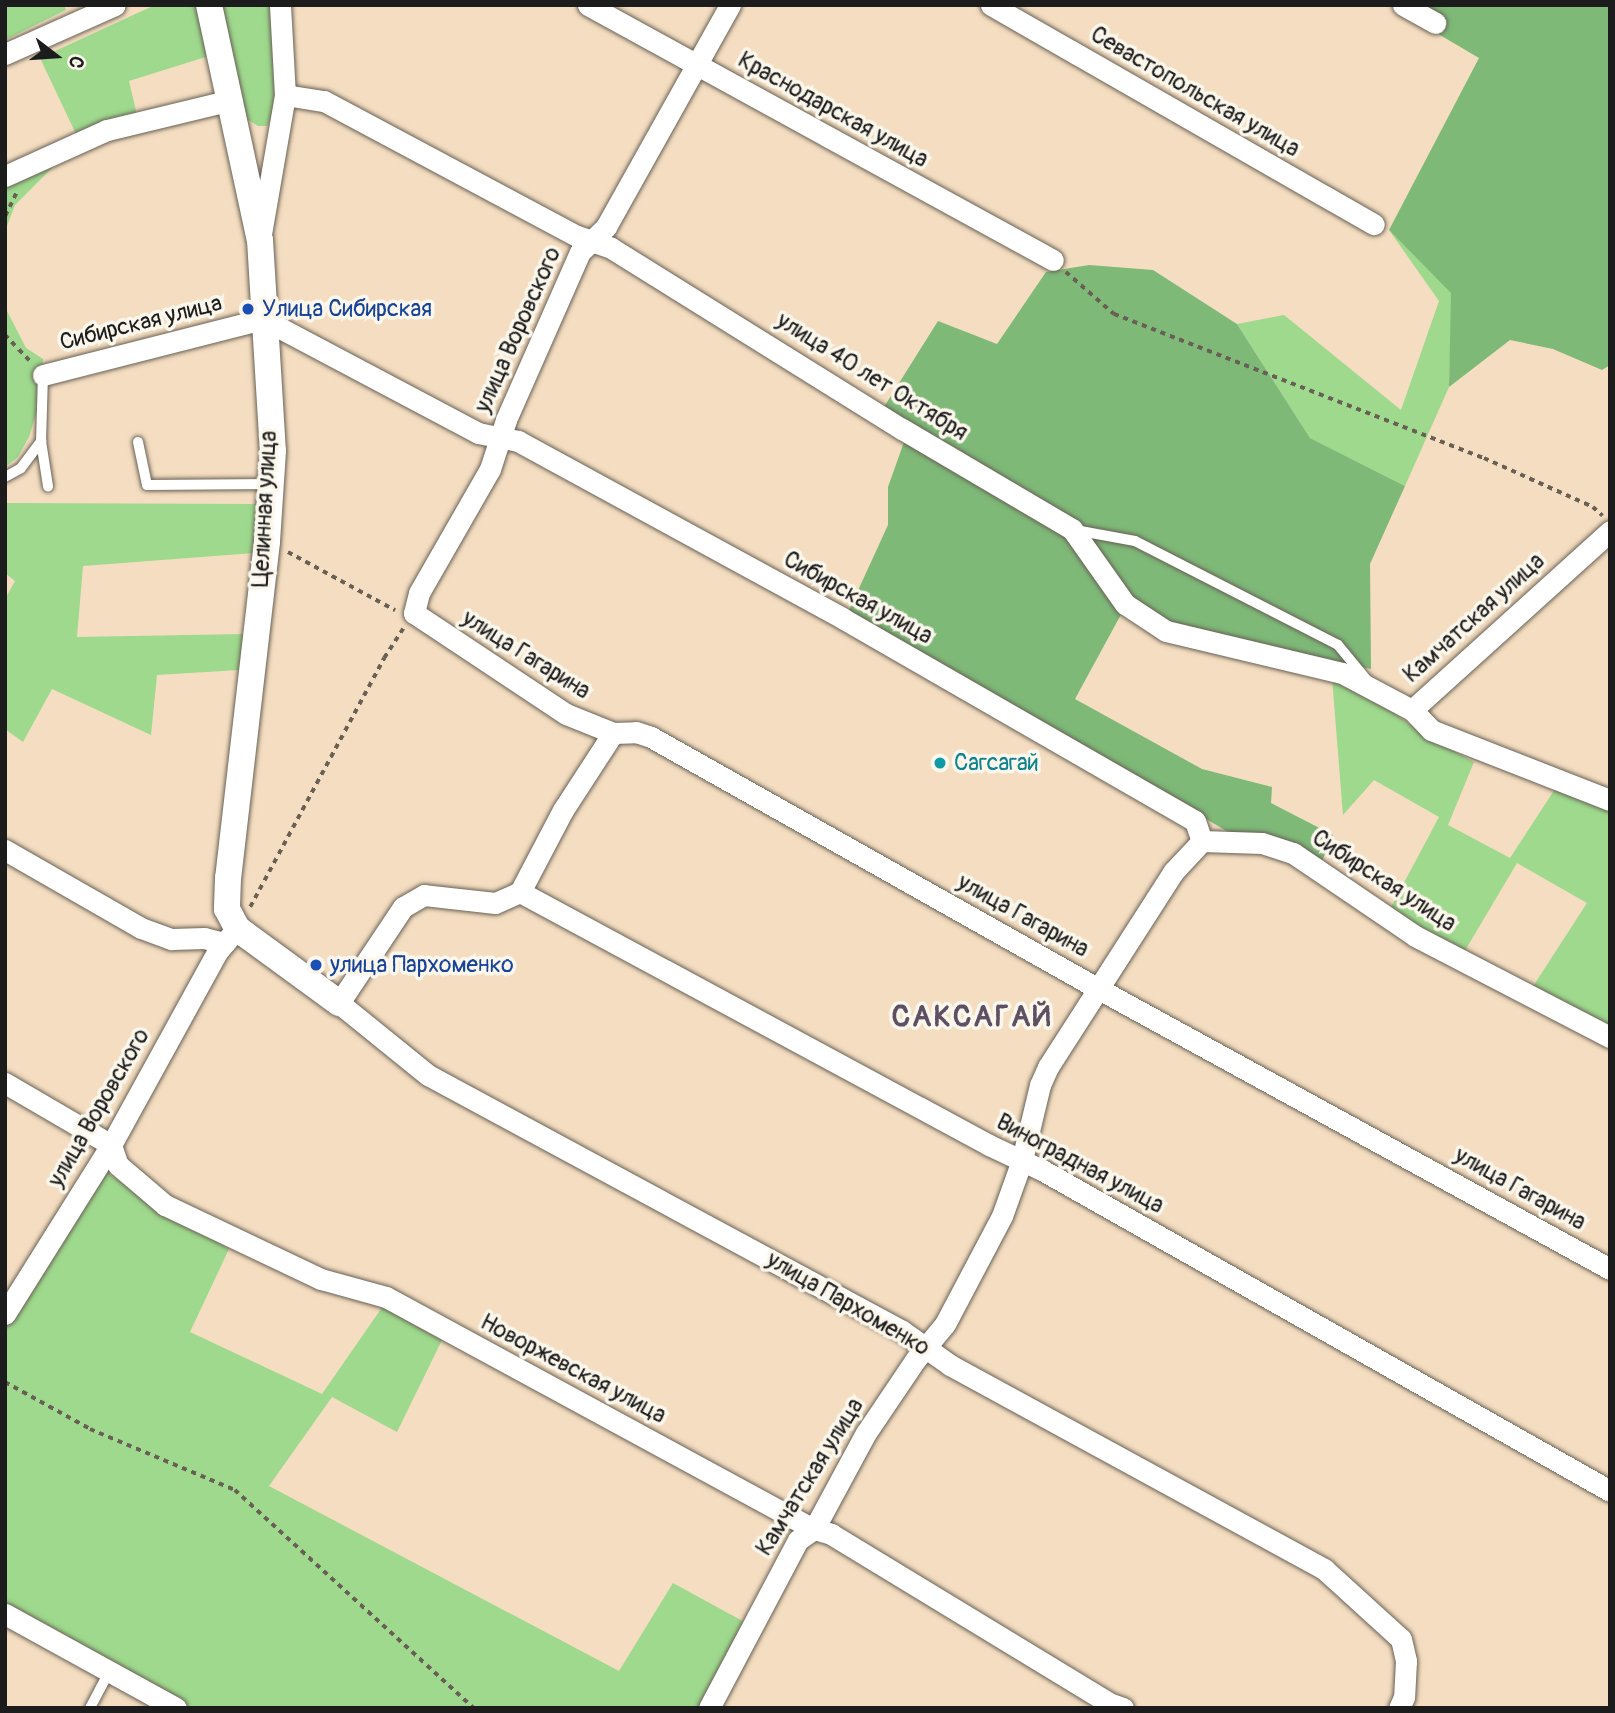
<!DOCTYPE html>
<html>
<head>
<meta charset="utf-8">
<style>
  body { margin:0 }
  #map { position:relative; width:1615px; height:1713px; overflow:hidden; background:#f4ddc0; font-family:Pangolin,sans-serif }
  div>[style] { position:absolute }
  [style*='--x'] { left:calc(var(--x)*1px); top:calc(var(--y)*1px); width:calc(var(--w)*1px); rotate:calc(var(--a)*1deg) }
  .green>* { inset:0; background:#9ed98d }
  .forest>* { inset:0; background:#7eb978 }
  .path>* { height:3.5px; margin-top:-1.75px; transform-origin:0; background:repeating-linear-gradient(90deg,#686055 0 5px,transparent 0 10px) }
  .roads { filter:drop-shadow(0 0 2px #686055) drop-shadow(0 0 2px #686055) }
  .service>* { height:10px; margin:-5px; padding:0 5px; transform-origin:5px; border-radius:5px; background:#fff }
  .minor>* { height:21px; margin:-10.5px; padding:0 10.5px; transform-origin:10.5px; border-radius:10.5px; background:#fff }
  .tertiary>* { height:26px; margin:-13px; padding:0 13px; transform-origin:13px; border-radius:13px; background:#fff }
  .dots>* { width:19px; height:19px; translate:-50% -50%; box-sizing:border-box; border:4px solid #fbf7ec; border-radius:50% }
  span { translate:-50% -50%; white-space:nowrap; text-align:center; line-height:1.15; -webkit-text-stroke:7px #fbf7ec; paint-order:stroke }
  .street-label { font-size:23px; color:#1c1c1c }
  .transit-label { font-size:23px; color:#164399 }
  .left { translate:0 -50%; text-align:left }
  .culture-label { font-size:23px; color:#0d838f }
  .district-label { font-size:30px; color:#5e4f62; font-weight:700; letter-spacing:2px }
  .frame { position:absolute; inset:0; border:7px solid #1c1c1c; pointer-events:none }
  .north { position:absolute; left:21px; top:21px; width:70px; height:70px; -webkit-text-stroke:5px #fbf7ec; paint-order:stroke; rotate:107deg; font-size:19px; font-weight:700; line-height:28px; text-align:center; color:#1c1c1c }
  .north::after { content:''; display:block; margin:auto; width:24px; height:32px; background:#1c1c1c; clip-path:polygon(50% 0,100% 100%,50% 72%,0 100%) }
</style>
</head>
<body>
<div id="map">
  <div class="green">
    <div style="clip-path:polygon(5px 5px,64px 5px,66px 10px,5px 40px)"></div>
    <div style="clip-path:polygon(155px 5px,200px 5px,212px 55px,129px 81px,137px 115px,76px 134px,40px 58px)"></div>
    <div style="clip-path:polygon(220px 5px,271px 5px,275px 109px,267px 126px,258px 126px,248px 120px,244px 113px)"></div>
    <div style="clip-path:polygon(55px 165px,15px 205px,5px 231px,5px 185px)"></div>
    <div style="clip-path:polygon(1389px 230px,1452px 293px,1449px 387px,1405px 486px,1310px 438px,1237px 324px,1284px 315px,1401px 410px,1439px 301px)"></div>
    <div style="clip-path:polygon(5px 307px,26px 348px,43px 359px,38px 407px,29px 437px,18px 457px,5px 467px)"></div>
    <div style="clip-path:polygon(5px 503px,258px 504px,254px 553px,83px 566px,77px 637px,244px 634px,239px 670px,157px 675px,151px 735px,52px 689px,23px 742px,5px 729px,5px 599px,15px 581px,5px 573px)"></div>
    <div style="clip-path:polygon(1332px 678px,1371px 696px,1427px 737px,1474px 762px,1448px 825px,1510px 858px,1555px 789px,1610px 808px,1610px 1027px,1530px 991px,1587px 903px,1517px 863px,1463px 954px,1390px 909px,1439px 817px,1374px 780px,1343px 815px)"></div>
    <div style="clip-path:polygon(98px 1159px,110px 1175px,229px 1249px,190px 1332px,322px 1394px,383px 1306px,442px 1340px,397px 1432px,332px 1397px,269px 1486px,619px 1671px,673px 1583px,748px 1624px,705px 1708px,188px 1708px,5px 1604px,5px 1296px)"></div>
  </div>
  <div class="forest">
    <div style="clip-path:polygon(1389px 5px,1610px 5px,1610px 365px,1602px 370px,1553px 349px,1510px 340px,1449px 387px,1451px 293px,1389px 230px,1479px 58px)"></div>
    <div style="clip-path:polygon(1089px 265px,1153px 270px,1237px 324px,1310px 438px,1405px 486px,1370px 564px,1371px 669px,1205px 635px,1124px 609px,1075px 699px,1202px 769px,1272px 787px,1271px 803px,1333px 835px,1322px 861px,1230px 833px,849px 610px,888px 525px,888px 487px,904px 442px,884px 407px,938px 321px,997px 344px,1046px 272px)"></div>
  </div>
  <div class="path">
    <div style="--x:5;--y:216;--w:25;--a:-64"></div>
    <div style="--x:1066;--y:272;--w:64;--a:41.2"></div>
    <div style="--x:1114;--y:314;--w:397;--a:21.3"></div>
    <div style="--x:1484;--y:458;--w:120;--a:24.2"></div>
    <div style="--x:1593;--y:507;--w:13;--a:42"></div>
    <div style="--x:5;--y:335;--w:36;--a:46"></div>
    <div style="--x:288;--y:552;--w:122;--a:28.5"></div>
    <div style="--x:250;--y:907;--w:283;--a:-61.7"></div>
    <div style="--x:384;--y:658;--w:35;--a:-57"></div>
    <div style="--x:5;--y:1382;--w:97;--a:28.9"></div>
    <div style="--x:90;--y:1429;--w:157;--a:22.8"></div>
    <div style="--x:235;--y:1490;--w:323;--a:42.4"></div>
  </div>
  <div class="roads">
    <div class="service">
      <div style="--x:43;--y:375;--w:66;--a:91.7"></div>
      <div style="--x:41;--y:441;--w:46;--a:81.2"></div>
      <div style="--x:138;--y:442;--w:44;--a:78.2"></div>
      <div style="--x:147;--y:485;--w:124;--a:-0.5"></div>
      <div style="--x:5;--y:477;--w:18;--a:-29"></div>
      <div style="--x:21;--y:468;--w:34;--a:-53"></div>
      <div style="--x:1075;--y:530;--w:61;--a:10.4"></div>
      <div style="--x:1135;--y:541;--w:228;--a:27.1"></div>
      <div style="--x:1338;--y:645;--w:44;--a:50.5"></div>
      <div style="--x:90;--y:1708;--w:41;--a:-62.2"></div>
    </div>
    <div class="minor">
      <div style="--x:588;--y:5;--w:530;--a:28.74"></div>
      <div style="--x:730;--y:5;--w:254;--a:119.2"></div>
      <div style="--x:606;--y:227;--w:36;--a:136"></div>
      <div style="--x:580;--y:252;--w:184;--a:113.8"></div>
      <div style="--x:506;--y:420;--w:52;--a:108.1"></div>
      <div style="--x:490;--y:469;--w:143;--a:119.8"></div>
      <div style="--x:419;--y:593;--w:21;--a:104"></div>
      <div style="--x:414;--y:613;--w:182;--a:33.6"></div>
      <div style="--x:566;--y:714;--w:51;--a:22"></div>
      <div style="--x:613;--y:733;--w:23;--a:-2"></div>
      <div style="--x:636;--y:732;--w:16;--a:18"></div>
      <div style="--x:651;--y:737;--w:512;--a:29.37"></div>
      <div style="--x:1097;--y:988;--w:585;--a:28.71"></div>
      <div style="--x:991;--y:5;--w:441;--a:29.8"></div>
      <div style="--x:1403;--y:5;--w:37;--a:29"></div>
      <div style="--x:5;--y:54;--w:120;--a:-24"></div>
      <div style="--x:285;--y:95;--w:39;--a:9"></div>
      <div style="--x:324;--y:101;--w:287;--a:28.1"></div>
      <div style="--x:577;--y:236;--w:36;--a:19"></div>
      <div style="--x:611;--y:248;--w:343;--a:31.9"></div>
      <div style="--x:902;--y:429;--w:197;--a:30.5"></div>
      <div style="--x:1072;--y:529;--w:92;--a:54.8"></div>
      <div style="--x:1125;--y:604;--w:49;--a:33.4"></div>
      <div style="--x:1166;--y:631;--w:181;--a:13.4"></div>
      <div style="--x:1342;--y:673;--w:79;--a:27.9"></div>
      <div style="--x:1412;--y:710;--w:28;--a:46"></div>
      <div style="--x:1431;--y:730;--w:192;--a:21.4"></div>
      <div style="--x:5;--y:176;--w:112;--a:-24.3"></div>
      <div style="--x:107;--y:130;--w:128;--a:-13.6"></div>
      <div style="--x:261;--y:234;--w:141;--a:-80.2"></div>
      <div style="--x:285;--y:95;--w:90;--a:-93.2"></div>
      <div style="--x:43;--y:375;--w:227;--a:-14.3"></div>
      <div style="--x:263;--y:319;--w:243;--a:27.9"></div>
      <div style="--x:478;--y:433;--w:41;--a:11.3"></div>
      <div style="--x:518;--y:441;--w:369;--a:28.6"></div>
      <div style="--x:842;--y:618;--w:407;--a:29.9"></div>
      <div style="--x:1195;--y:821;--w:21;--a:71"></div>
      <div style="--x:1412;--y:710;--w:267;--a:-42.1"></div>
      <div style="--x:613;--y:733;--w:92;--a:123"></div>
      <div style="--x:563;--y:810;--w:93;--a:117.7"></div>
      <div style="--x:520;--y:892;--w:27;--a:156"></div>
      <div style="--x:495;--y:903;--w:71;--a:-173.6"></div>
      <div style="--x:424;--y:895;--w:24;--a:150"></div>
      <div style="--x:403;--y:907;--w:115;--a:123.7"></div>
      <div style="--x:339;--y:1003;--w:114;--a:39"></div>
      <div style="--x:428;--y:1075;--w:539;--a:28.37"></div>
      <div style="--x:902;--y:1331;--w:59;--a:35.3"></div>
      <div style="--x:950;--y:1365;--w:426;--a:28.6"></div>
      <div style="--x:1324;--y:1569;--w:104;--a:42.3"></div>
      <div style="--x:1401;--y:1639;--w:23;--a:77"></div>
      <div style="--x:1406;--y:1661;--w:36;--a:93"></div>
      <div style="--x:1404;--y:1697;--w:12;--a:114"></div>
      <div style="--x:1202;--y:841;--w:60;--a:1.9"></div>
      <div style="--x:1262;--y:843;--w:33;--a:18"></div>
      <div style="--x:1293;--y:853;--w:148;--a:34.2"></div>
      <div style="--x:1415;--y:936;--w:220;--a:27.4"></div>
      <div style="--x:5;--y:850;--w:157;--a:29.8"></div>
      <div style="--x:141;--y:928;--w:33;--a:20"></div>
      <div style="--x:172;--y:939;--w:32;--a:-2"></div>
      <div style="--x:204;--y:938;--w:21;--a:14"></div>
      <div style="--x:520;--y:892;--w:533;--a:28.34"></div>
      <div style="--x:989;--y:1145;--w:59;--a:25.3"></div>
      <div style="--x:1042;--y:1170;--w:652;--a:29.47"></div>
      <div style="--x:5;--y:1083;--w:123;--a:30.3"></div>
      <div style="--x:111;--y:1145;--w:21;--a:71"></div>
      <div style="--x:118;--y:1165;--w:62;--a:40.4"></div>
      <div style="--x:165;--y:1205;--w:173;--a:25.4"></div>
      <div style="--x:321;--y:1279;--w:67;--a:15.5"></div>
      <div style="--x:386;--y:1297;--w:487;--a:28.5"></div>
      <div style="--x:814;--y:1529;--w:18;--a:16"></div>
      <div style="--x:831;--y:1534;--w:325;--a:31.3"></div>
      <div style="--x:1109;--y:1703;--w:15;--a:20"></div>
      <div style="--x:5;--y:1314;--w:199;--a:-57.9"></div>
      <div style="--x:111;--y:1145;--w:220;--a:-61.2"></div>
      <div style="--x:217;--y:952;--w:31;--a:-50"></div>
      <div style="--x:5;--y:1614;--w:195;--a:28.8"></div>
      <div style="--x:709;--y:1708;--w:190;--a:-62.1"></div>
      <div style="--x:798;--y:1540;--w:19;--a:-35"></div>
      <div style="--x:814;--y:1529;--w:109;--a:-61.6"></div>
      <div style="--x:866;--y:1433;--w:89;--a:-56"></div>
      <div style="--x:916;--y:1359;--w:45;--a:-50.4"></div>
      <div style="--x:945;--y:1324;--w:122;--a:-62.2"></div>
      <div style="--x:1002;--y:1216;--w:59;--a:-70.3"></div>
      <div style="--x:1022;--y:1160;--w:77;--a:-76.5"></div>
      <div style="--x:1040;--y:1085;--w:20;--a:-66"></div>
      <div style="--x:1048;--y:1067;--w:232;--a:-57.3"></div>
      <div style="--x:1173;--y:872;--w:42;--a:-46.9"></div>
    </div>
    <div class="tertiary">
      <div style="--x:209;--y:5;--w:240;--a:77.8"></div>
      <div style="--x:260;--y:240;--w:211;--a:86.5"></div>
      <div style="--x:273;--y:451;--w:91;--a:93.8"></div>
      <div style="--x:267;--y:542;--w:338;--a:96.6"></div>
      <div style="--x:228;--y:878;--w:31;--a:92"></div>
      <div style="--x:227;--y:909;--w:21;--a:62"></div>
      <div style="--x:237;--y:928;--w:11;--a:38"></div>
      <div style="--x:246;--y:935;--w:115;--a:36.2"></div>
    </div>
  </div>
  <div class="dots">
    <div style="left:248px;top:309px;background:#1a4fb4"></div>
    <div style="left:940px;top:763px;background:#0f9aa8"></div>
    <div style="left:316px;top:965px;background:#1a4fb4"></div>
  </div>
  <div class="street-label">
    <span style="left:1195px;top:92px;rotate:30deg">Севастопольская улица</span>
    <span style="left:833px;top:110px;rotate:29deg">Краснодарская улица</span>
    <span style="left:141px;top:323px;rotate:-14deg">Сибирская улица</span>
    <span style="left:518px;top:330px;rotate:-66deg">улица Воровского</span>
    <span style="left:872px;top:377px;rotate:32deg">улица 40 лет Октября</span>
    <span style="left:265px;top:509px;rotate:-87deg">Целинная улица</span>
    <span style="left:858px;top:598px;rotate:29deg">Сибирская улица</span>
    <span style="left:1474px;top:618px;rotate:-42deg">Камчатская улица</span>
    <span style="left:526px;top:655px;rotate:32deg">улица Гагарина</span>
    <span style="left:1384px;top:881px;rotate:33deg">Сибирская улица</span>
    <span style="left:1023px;top:916px;rotate:29deg">улица Гагарина</span>
    <span style="left:99px;top:1108px;rotate:-60deg">улица Воровского</span>
    <span style="left:1080px;top:1164px;rotate:28deg">Виноградная улица</span>
    <span style="left:1520px;top:1189px;rotate:29deg">улица Гагарина</span>
    <span style="left:848px;top:1304px;rotate:30deg">улица Пархоменко</span>
    <span style="left:573px;top:1369px;rotate:28deg">Новоржевская улица</span>
    <span style="left:810px;top:1477px;rotate:-58deg">Камчатская улица</span>
  </div>
  <div class="transit-label">
    <span class="left" style="left:262px;top:309px">Улица Сибирская</span>
    <span class="left" style="left:330px;top:965px">улица Пархоменко</span>
  </div>
  <div class="culture-label">
    <span class="left" style="left:954px;top:763px">Сагсагай</span>
  </div>
  <div class="district-label">
    <span style="left:972px;top:1017px">САКСАГАЙ</span>
  </div>
  <div class="frame"></div>
  <div class="north">С</div>
</div>
</body>
</html>
